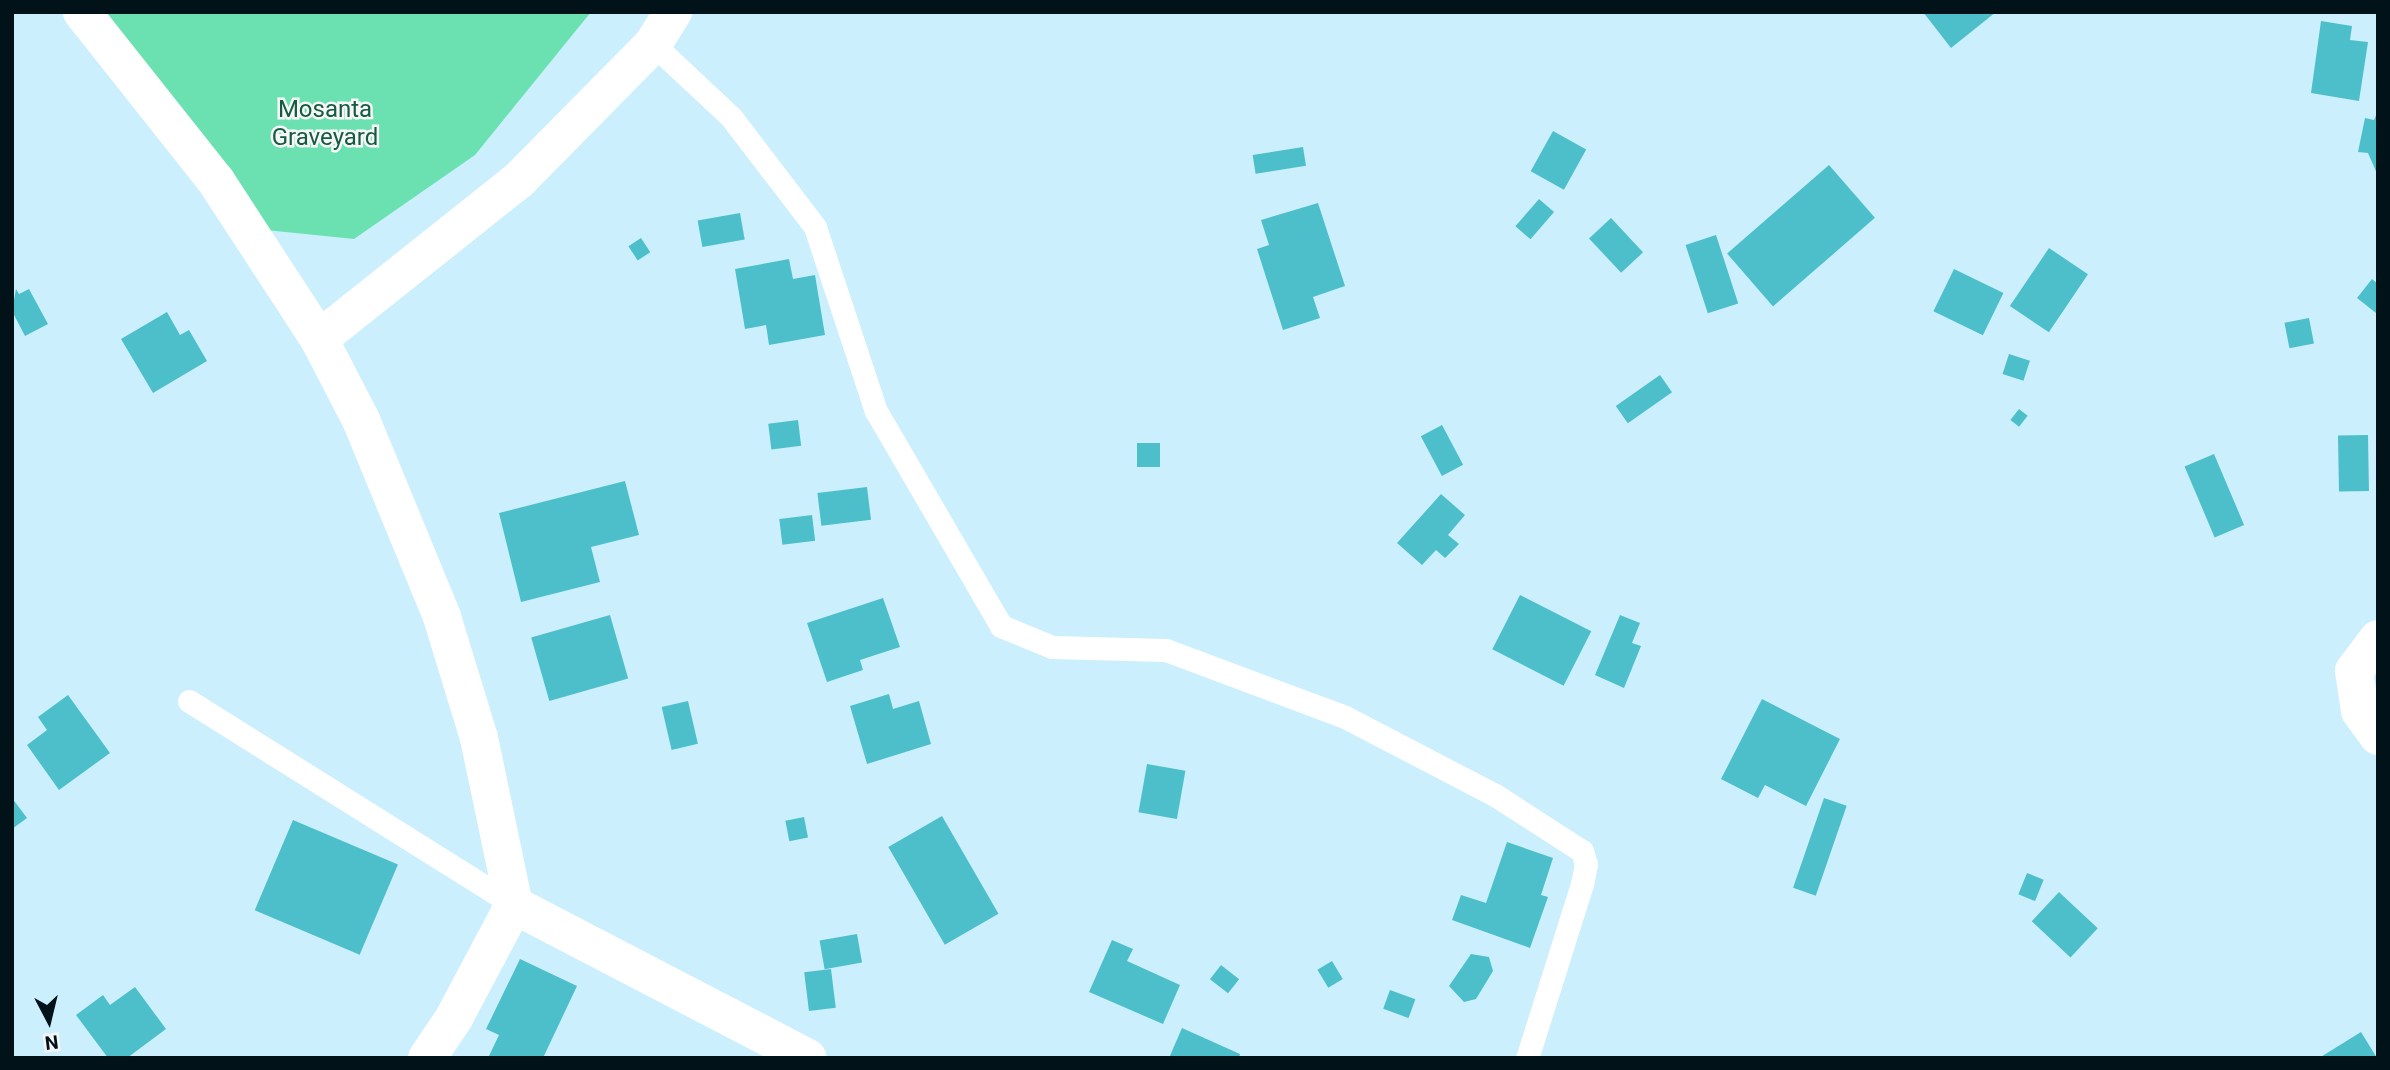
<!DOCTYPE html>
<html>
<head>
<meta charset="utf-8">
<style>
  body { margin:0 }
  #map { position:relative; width:2390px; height:1070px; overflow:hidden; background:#cceffd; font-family:Roboto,sans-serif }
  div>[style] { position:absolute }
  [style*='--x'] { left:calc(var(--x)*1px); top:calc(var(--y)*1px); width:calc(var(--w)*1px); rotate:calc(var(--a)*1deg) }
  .green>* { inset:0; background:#6be1b2 }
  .building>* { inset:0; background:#4dbfcb; transform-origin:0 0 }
  .lane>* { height:23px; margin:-11.5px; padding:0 11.5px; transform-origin:11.5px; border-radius:11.5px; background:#fff }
  .street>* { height:38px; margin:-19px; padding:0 19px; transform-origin:19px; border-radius:19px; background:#fff }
  .secondary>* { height:38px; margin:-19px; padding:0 19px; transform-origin:19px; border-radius:19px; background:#fff }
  span { translate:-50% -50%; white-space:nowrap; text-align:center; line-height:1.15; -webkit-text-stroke:5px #f6f6f6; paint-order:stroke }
  .park-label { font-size:24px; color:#155b42 }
  .frame { position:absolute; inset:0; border:14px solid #011219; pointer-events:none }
  .north { position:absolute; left:14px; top:986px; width:70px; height:70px; -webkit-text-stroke:5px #f6f6f6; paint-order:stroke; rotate:173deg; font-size:19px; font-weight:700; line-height:28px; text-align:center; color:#011219 }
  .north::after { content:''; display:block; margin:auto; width:24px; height:32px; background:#011219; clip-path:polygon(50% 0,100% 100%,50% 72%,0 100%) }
</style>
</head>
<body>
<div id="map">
  <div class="green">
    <div style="clip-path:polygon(79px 12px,591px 12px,475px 155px,354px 239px,247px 228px)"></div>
  </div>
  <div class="building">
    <div style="clip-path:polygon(1923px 12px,1996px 12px,1951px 48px)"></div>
    <div style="clip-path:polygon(2321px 21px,2352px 26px,2350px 40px,2368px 42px,2359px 101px,2311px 93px)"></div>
    <div style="clip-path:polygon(2378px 111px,2378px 176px,2368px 153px,2358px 152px,2365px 118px,2374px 120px)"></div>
    <div style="left:1553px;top:131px;width:38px;height:46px;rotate:29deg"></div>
    <div style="left:1303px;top:147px;width:19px;height:51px;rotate:81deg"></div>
    <div style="left:1829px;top:165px;width:70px;height:135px;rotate:49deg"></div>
    <div style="left:1539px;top:199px;width:20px;height:36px;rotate:41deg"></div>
    <div style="clip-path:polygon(1318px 203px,1345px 286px,1313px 297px,1320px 318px,1283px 330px,1257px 249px,1269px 245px,1261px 220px)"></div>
    <div style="left:740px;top:213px;width:27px;height:43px;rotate:80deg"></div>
    <div style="left:1611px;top:218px;width:47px;height:30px;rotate:47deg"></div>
    <div style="left:1716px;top:235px;width:72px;height:32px;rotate:72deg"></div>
    <div style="left:641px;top:238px;width:17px;height:15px;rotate:57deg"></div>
    <div style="left:2049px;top:248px;width:47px;height:70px;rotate:34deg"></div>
    <div style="clip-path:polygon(789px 259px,793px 279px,815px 275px,825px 335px,769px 345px,766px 325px,745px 329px,735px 269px)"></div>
    <div style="left:1954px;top:269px;width:55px;height:47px;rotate:26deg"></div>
    <div style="clip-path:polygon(2372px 279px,2378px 284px,2376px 313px,2357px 298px)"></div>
    <div style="clip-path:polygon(16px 289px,19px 294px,29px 289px,48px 324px,25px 336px,12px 311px)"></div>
    <div style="clip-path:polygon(167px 312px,180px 335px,189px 330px,207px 361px,153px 393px,121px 339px)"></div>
    <div style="left:2309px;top:318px;width:26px;height:25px;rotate:79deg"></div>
    <div style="left:2009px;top:354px;width:22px;height:21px;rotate:18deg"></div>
    <div style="left:1660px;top:375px;width:21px;height:54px;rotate:55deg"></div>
    <div style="left:2019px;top:409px;width:11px;height:14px;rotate:38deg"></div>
    <div style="left:798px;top:420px;width:26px;height:30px;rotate:83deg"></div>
    <div style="left:1442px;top:425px;width:45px;height:24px;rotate:62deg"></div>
    <div style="left:2368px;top:435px;width:56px;height:30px;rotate:89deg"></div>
    <div style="left:1137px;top:443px;width:23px;height:24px"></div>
    <div style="left:2214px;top:454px;width:77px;height:32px;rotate:67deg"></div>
    <div style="clip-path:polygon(625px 481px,639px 535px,591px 547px,600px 582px,521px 602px,499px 513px)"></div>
    <div style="left:867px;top:487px;width:33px;height:50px;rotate:83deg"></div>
    <div style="clip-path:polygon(1441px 494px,1465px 515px,1448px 535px,1459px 544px,1445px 558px,1436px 550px,1422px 565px,1397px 543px)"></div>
    <div style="left:812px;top:515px;width:26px;height:33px;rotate:83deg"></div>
    <div style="left:1520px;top:595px;width:80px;height:61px;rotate:27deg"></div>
    <div style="clip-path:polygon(883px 598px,900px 647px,860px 660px,863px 670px,827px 682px,807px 623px)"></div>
    <div style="left:610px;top:615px;width:66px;height:82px;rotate:74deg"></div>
    <div style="clip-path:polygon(1620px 615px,1640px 623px,1632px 643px,1641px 646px,1624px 688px,1595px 675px)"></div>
    <div style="clip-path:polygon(889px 694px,893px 709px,919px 701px,931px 744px,867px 764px,850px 706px)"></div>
    <div style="clip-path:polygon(68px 695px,110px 753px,59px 790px,27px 745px,47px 730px,38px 717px)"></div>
    <div style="clip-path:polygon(1762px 699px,1840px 739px,1806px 806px,1765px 785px,1758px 798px,1721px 779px)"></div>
    <div style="left:688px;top:701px;width:44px;height:27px;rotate:77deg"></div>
    <div style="left:1147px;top:764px;width:39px;height:49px;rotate:10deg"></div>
    <div style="clip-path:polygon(12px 798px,27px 818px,12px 829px)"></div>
    <div style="left:1824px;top:798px;width:24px;height:95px;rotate:19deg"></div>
    <div style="left:942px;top:816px;width:113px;height:62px;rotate:60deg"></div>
    <div style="left:804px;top:817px;width:21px;height:19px;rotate:79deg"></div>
    <div style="left:293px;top:820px;width:114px;height:98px;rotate:23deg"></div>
    <div style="clip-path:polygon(1507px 842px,1553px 858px,1541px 895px,1548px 897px,1530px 948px,1452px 920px,1461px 895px,1486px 903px)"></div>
    <div style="left:2027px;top:873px;width:18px;height:23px;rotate:22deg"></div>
    <div style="left:2059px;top:892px;width:53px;height:40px;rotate:43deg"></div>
    <div style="left:857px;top:934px;width:29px;height:38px;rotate:80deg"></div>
    <div style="clip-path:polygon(1112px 940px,1133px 949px,1127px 961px,1180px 985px,1163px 1024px,1089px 992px)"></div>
    <div style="clip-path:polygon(1471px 954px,1489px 957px,1493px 971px,1476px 999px,1464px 1002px,1449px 986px)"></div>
    <div style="clip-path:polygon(520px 959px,577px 986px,543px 1058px,488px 1058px,499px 1035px,486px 1029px)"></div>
    <div style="left:1332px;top:961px;width:21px;height:17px;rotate:59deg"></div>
    <div style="left:1221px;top:965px;width:23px;height:18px;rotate:38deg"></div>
    <div style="left:831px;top:969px;width:39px;height:27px;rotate:83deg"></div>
    <div style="clip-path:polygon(135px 987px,166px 1029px,127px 1058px,108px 1058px,76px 1015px,103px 995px,110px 1005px)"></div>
    <div style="left:1390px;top:990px;width:27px;height:20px;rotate:20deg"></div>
    <div style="clip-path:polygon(1182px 1028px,1240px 1054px,1239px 1058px,1169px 1058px)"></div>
    <div style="clip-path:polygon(2361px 1032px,2377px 1058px,2319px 1058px)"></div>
  </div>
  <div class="lane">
    <div style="--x:653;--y:44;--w:107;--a:43.1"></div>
    <div style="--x:731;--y:117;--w:138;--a:52.6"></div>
    <div style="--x:815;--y:227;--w:194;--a:71.7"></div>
    <div style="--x:876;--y:411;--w:249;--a:59.8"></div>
    <div style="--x:1001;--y:626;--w:55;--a:22.4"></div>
    <div style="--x:1052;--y:647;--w:114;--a:1.5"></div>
    <div style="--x:1166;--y:650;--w:191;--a:20.5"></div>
    <div style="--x:1345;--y:717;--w:169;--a:27.5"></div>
    <div style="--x:1495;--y:795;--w:103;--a:32.8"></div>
    <div style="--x:1582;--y:851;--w:14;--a:73"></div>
    <div style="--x:1586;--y:864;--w:20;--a:101"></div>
    <div style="--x:1582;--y:884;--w:182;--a:107.5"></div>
    <div style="--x:189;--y:701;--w:384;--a:32.1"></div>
  </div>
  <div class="street">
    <div style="--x:319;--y:339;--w:256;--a:-38.5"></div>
    <div style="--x:519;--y:180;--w:191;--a:-45.4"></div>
    <div style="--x:653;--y:44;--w:38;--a:-58"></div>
    <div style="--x:2378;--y:639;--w:40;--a:127"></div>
    <div style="--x:2354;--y:671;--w:40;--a:81.5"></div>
    <div style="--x:2360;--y:711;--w:31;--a:54"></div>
    <div style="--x:514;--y:905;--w:331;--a:27.5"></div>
  </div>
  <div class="secondary">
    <div style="--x:82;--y:12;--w:216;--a:51.6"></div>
    <div style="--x:216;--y:181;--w:189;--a:56.9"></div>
    <div style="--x:319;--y:339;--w:91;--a:62.6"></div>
    <div style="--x:361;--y:420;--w:213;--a:67.6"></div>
    <div style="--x:442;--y:617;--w:127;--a:73"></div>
    <div style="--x:479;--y:738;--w:171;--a:78.2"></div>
    <div style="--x:514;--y:905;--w:128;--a:118"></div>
    <div style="--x:454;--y:1018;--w:48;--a:124"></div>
  </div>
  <div class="park-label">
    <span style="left:325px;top:124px">Mosanta<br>Graveyard</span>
  </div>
  <div class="frame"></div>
  <div class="north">N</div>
</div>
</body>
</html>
